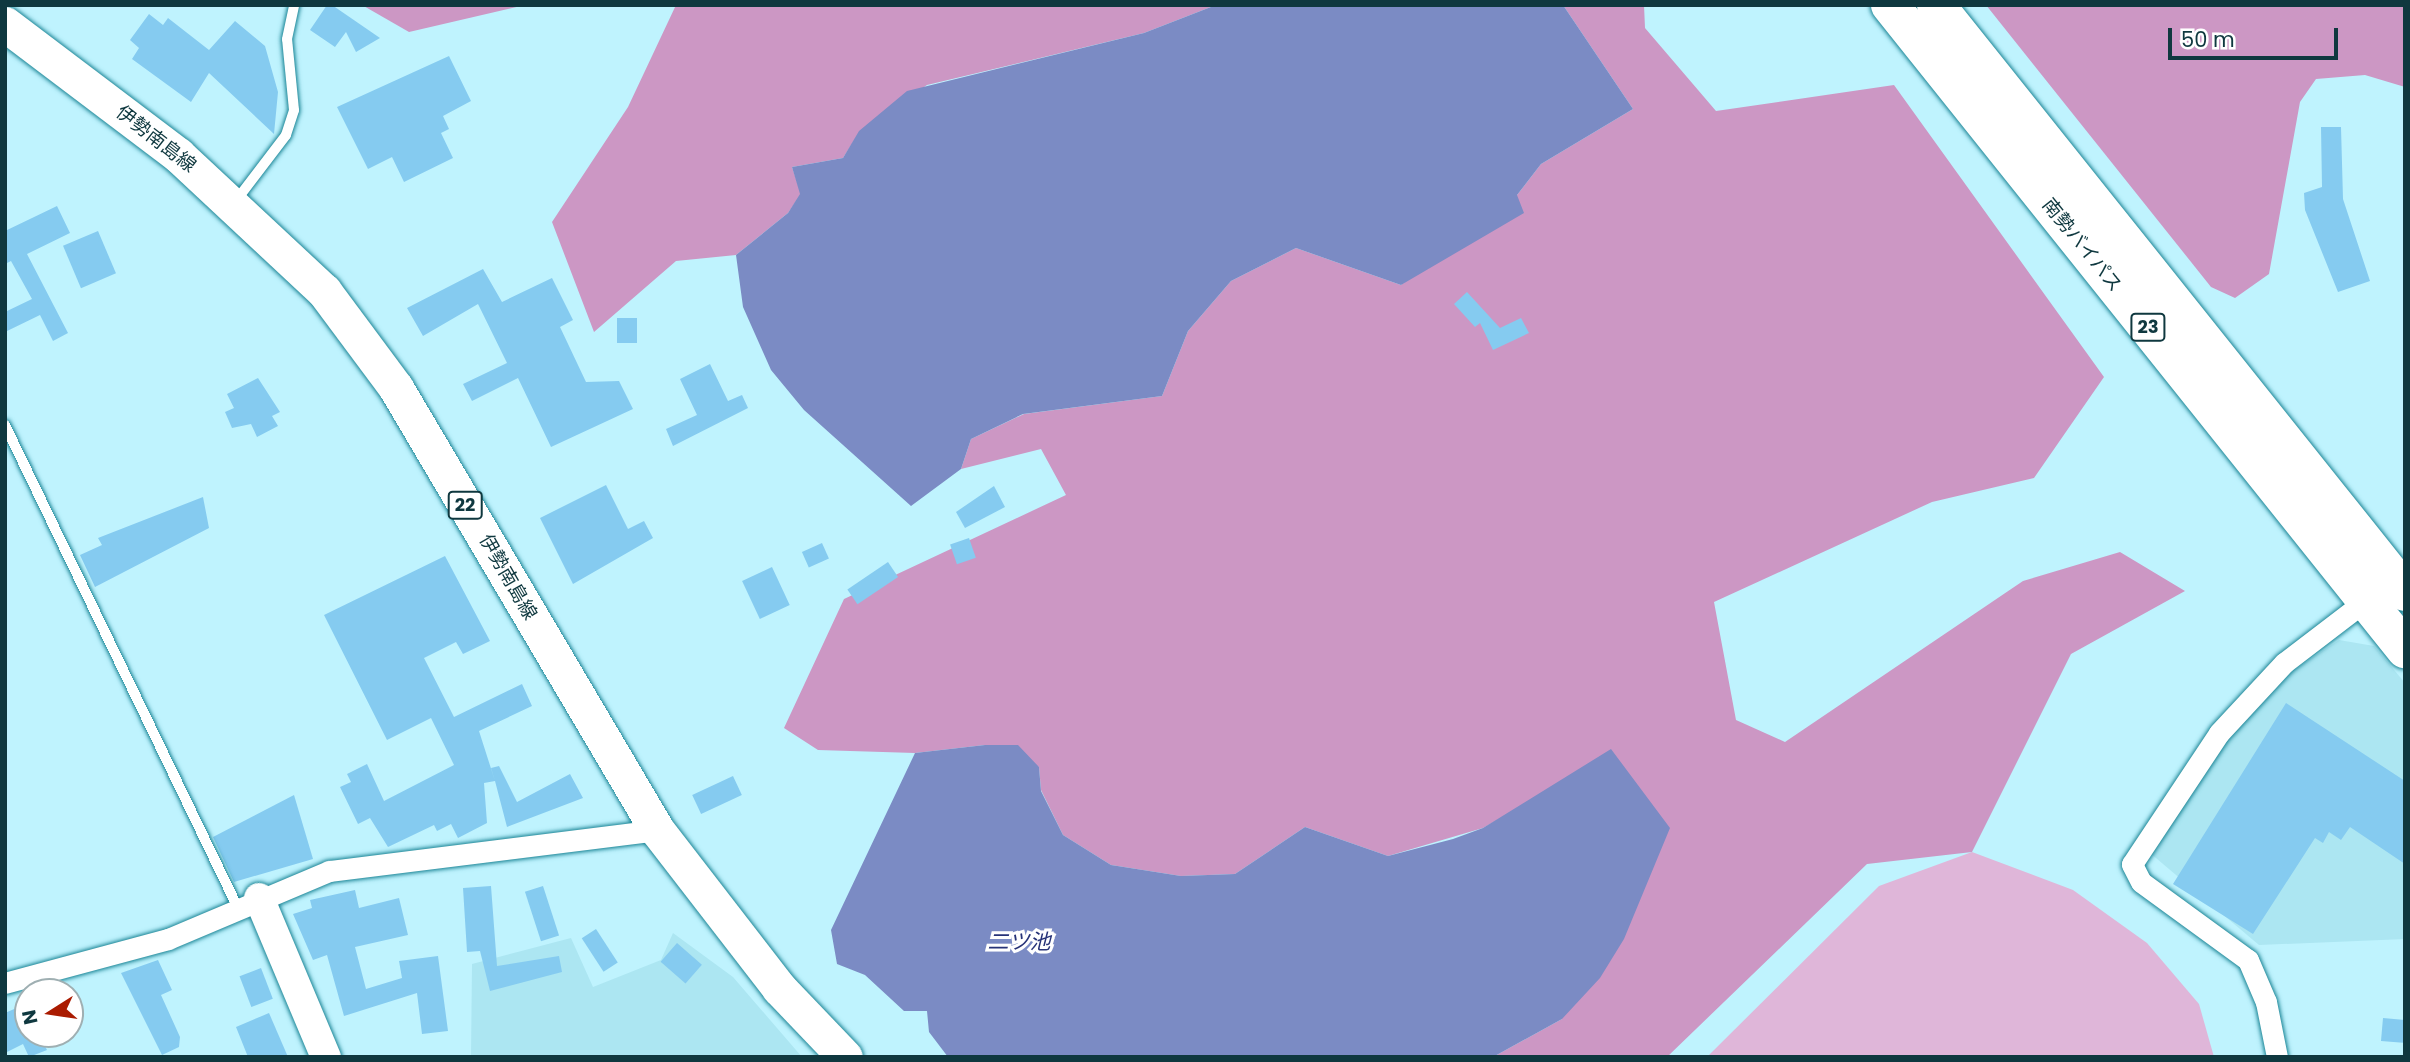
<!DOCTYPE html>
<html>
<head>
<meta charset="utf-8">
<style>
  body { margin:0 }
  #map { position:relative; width:2410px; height:1062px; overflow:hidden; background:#bff3fe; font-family:Poppins,"Noto Sans JP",sans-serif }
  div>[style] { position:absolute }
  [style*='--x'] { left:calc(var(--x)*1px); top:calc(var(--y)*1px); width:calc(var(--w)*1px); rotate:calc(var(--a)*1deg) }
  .built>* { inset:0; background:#ace6f2 }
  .green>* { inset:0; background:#dfb6d9 }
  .forest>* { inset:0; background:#cc97c4 }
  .water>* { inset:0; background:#7b8bc4 }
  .building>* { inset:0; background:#85cbf0; transform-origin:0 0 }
  .roads { filter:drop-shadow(0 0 2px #1b8596) drop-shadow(0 0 2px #1b8596) }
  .lane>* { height:10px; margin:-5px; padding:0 5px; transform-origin:5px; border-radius:5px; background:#fff }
  .street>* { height:21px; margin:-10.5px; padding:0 10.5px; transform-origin:10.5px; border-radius:10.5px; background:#fff }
  .secondary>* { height:30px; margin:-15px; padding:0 15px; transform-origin:15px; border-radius:15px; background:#fff }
  .primary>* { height:35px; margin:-17.5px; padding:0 17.5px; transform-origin:17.5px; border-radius:17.5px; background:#fff }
  .highway>* { height:38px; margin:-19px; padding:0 19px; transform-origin:19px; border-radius:19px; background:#fff }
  span { translate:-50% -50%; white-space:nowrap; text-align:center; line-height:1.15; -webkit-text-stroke:6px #fff; paint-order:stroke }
  .shield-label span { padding:2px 5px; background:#fff; border:2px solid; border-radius:5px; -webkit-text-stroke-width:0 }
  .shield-label { font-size:18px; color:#0f383f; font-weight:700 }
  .street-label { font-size:19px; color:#0f383f }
  .water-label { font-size:21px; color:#273378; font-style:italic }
  .frame { position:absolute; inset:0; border:7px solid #0f383f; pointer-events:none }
  .north { position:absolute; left:14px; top:978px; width:70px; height:70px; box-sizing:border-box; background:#fff; border:2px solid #9fafb2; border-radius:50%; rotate:258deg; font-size:19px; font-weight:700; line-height:28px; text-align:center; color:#0f383f }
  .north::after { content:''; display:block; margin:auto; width:24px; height:32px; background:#aa1b01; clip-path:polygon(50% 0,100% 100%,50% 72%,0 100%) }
  .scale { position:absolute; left:2168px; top:28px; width:170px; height:32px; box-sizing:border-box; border:4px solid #0f383f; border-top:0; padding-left:9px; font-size:21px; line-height:24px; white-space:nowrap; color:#0f383f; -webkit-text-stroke:5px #fff; paint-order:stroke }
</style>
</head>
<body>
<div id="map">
  <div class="built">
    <div style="clip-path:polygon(2339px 640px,2374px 646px,2405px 683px,2405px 939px,2259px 945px,2150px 853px,2231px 730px,2294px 670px)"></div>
    <div style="clip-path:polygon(673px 933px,733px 977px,802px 1057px,471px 1057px,472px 964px,571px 938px,593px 987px,661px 960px)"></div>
  </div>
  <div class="green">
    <div style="clip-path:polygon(1972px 852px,2073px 890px,2147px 943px,2199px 1004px,2214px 1057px,1707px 1057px,1879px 886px)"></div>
  </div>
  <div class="forest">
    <div style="clip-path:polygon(362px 5px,525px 5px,409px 32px)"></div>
    <div style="clip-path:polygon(676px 5px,1216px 5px,1144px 33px,927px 85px,860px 131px,843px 158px,792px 167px,801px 194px,788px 213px,736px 255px,676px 261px,594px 332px,552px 222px,628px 107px)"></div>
    <div style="clip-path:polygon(1563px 5px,1644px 5px,1645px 28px,1716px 111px,1894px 85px,2104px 377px,2034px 478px,1932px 502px,1714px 602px,1736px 720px,1785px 742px,2023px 581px,2120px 552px,2185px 591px,2071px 654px,1972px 852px,1867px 864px,1667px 1057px,1493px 1057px,1562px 1019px,1552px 789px,1483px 828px,1388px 856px,1305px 827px,1235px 874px,1181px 876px,1111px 865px,1063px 835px,1041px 790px,1039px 767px,985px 745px,915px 753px,818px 750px,784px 728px,844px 599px,1066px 495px,1041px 449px,961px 469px,971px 439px,1024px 414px,1162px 396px,1188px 331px,1231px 281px,1296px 248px,1401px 285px,1517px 195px,1541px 164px,1633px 109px)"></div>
    <div style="clip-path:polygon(1986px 5px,2405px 5px,2405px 87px,2365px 75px,2316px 79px,2300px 102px,2269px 274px,2235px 298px,2211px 287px)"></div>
  </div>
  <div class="water">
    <div style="clip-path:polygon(1216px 5px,1563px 5px,1633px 109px,1541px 164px,1517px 195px,1524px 213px,1401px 285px,1296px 248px,1231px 281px,1188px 331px,1162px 396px,1023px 414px,971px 439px,961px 469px,911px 506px,804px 410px,771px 370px,743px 307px,736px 255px,788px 213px,800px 194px,792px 167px,843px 158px,859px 131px,907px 91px,1144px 33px)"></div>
    <div style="clip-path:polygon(985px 745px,1018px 745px,1039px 767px,1041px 791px,1063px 835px,1111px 865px,1181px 876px,1235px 874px,1305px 827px,1388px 856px,1453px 839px,1483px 828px,1611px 749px,1670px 828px,1624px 939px,1600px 978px,1562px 1019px,1493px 1057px,948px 1057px,929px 1032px,927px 1011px,904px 1011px,865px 975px,837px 964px,831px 930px,915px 753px)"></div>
  </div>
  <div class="building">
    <div style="clip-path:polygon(327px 5px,332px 5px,380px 38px,356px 52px,346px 32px,335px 47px,310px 30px)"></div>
    <div style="clip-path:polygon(149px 14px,163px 25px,168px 18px,209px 50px,235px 21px,265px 46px,278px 92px,274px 134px,209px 73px,191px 102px,132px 59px,139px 48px,130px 40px)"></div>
    <div style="clip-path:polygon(449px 56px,471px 101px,443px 116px,449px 129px,441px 133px,453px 158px,404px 182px,392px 157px,368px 169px,337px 107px)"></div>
    <div style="clip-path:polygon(2321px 127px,2341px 127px,2343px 199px,2370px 281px,2338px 292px,2305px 210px,2304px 193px,2322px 187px)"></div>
    <div style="clip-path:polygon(57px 206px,70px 233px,27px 254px,68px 333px,53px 341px,40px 315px,5px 332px,5px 312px,32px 299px,11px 261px,5px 264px,5px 231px)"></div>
    <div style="left:98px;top:231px;width:46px;height:38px;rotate:67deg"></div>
    <div style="clip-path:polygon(483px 269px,502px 302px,552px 278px,573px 320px,560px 327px,586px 382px,619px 381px,633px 409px,551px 447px,518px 378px,472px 401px,463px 384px,507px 363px,478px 304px,423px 336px,407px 308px)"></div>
    <div style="clip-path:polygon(1467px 292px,1500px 328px,1521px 318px,1529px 333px,1493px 350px,1480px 323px,1475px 327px,1454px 304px)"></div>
    <div style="left:617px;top:318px;width:20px;height:25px"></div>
    <div style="clip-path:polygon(710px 364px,728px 401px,742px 395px,748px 408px,673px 446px,666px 429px,697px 415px,680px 379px)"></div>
    <div style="clip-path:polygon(258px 378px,280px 412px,272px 416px,278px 426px,257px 437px,251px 424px,232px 428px,225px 412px,234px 408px,227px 394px)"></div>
    <div style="clip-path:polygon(606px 485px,628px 529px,644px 521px,653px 538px,573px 584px,540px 518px)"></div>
    <div style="clip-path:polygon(994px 486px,1005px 507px,965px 528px,956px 512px)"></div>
    <div style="clip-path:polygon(203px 497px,209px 528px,95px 587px,80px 555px,102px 545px,98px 538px)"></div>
    <div style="left:969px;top:538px;width:21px;height:20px;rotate:71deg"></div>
    <div style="left:822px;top:543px;width:17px;height:22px;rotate:66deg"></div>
    <div style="clip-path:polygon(445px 556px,490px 641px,463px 654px,456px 642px,424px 658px,454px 717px,522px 684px,532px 706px,479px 731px,495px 781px,491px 768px,499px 766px,517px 802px,570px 774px,583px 798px,507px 827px,495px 781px,484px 783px,487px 823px,458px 838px,451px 824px,437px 831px,434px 825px,388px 847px,370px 818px,358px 824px,340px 787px,351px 782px,347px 774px,367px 764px,384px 801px,454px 765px,431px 718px,387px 740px,324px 615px)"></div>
    <div style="left:888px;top:562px;width:18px;height:49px;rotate:56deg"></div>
    <div style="left:772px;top:567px;width:42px;height:33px;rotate:65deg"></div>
    <div style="clip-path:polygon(2286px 703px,2405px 781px,2405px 864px,2350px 827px,2341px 840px,2329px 832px,2323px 843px,2315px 838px,2253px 934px,2173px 884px)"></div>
    <div style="left:733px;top:776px;width:21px;height:45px;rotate:65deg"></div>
    <div style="clip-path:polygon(294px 795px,313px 859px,234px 882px,213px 837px)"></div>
    <div style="clip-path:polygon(491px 886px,497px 966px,559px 956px,562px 972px,490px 991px,480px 951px,467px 952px,463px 888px)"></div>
    <div style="left:543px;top:886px;width:52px;height:19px;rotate:72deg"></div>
    <div style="clip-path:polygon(355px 890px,359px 908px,399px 898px,408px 935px,355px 947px,366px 989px,402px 978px,399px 961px,438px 956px,448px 1031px,422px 1034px,417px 993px,344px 1016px,327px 955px,313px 960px,293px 914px,312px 908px,310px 900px)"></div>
    <div style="left:596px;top:929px;width:40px;height:17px;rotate:57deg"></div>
    <div style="left:677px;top:943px;width:33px;height:25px;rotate:41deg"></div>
    <div style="clip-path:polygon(158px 960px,172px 990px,161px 995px,180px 1037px,179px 1047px,162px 1055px,121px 973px)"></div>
    <div style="left:261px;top:968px;width:33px;height:23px;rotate:69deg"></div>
    <div style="clip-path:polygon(28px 1003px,28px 1034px,39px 1034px,47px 1050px,29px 1057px,23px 1044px,5px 1053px,5px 1013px)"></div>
    <div style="clip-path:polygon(269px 1013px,288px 1057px,248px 1057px,236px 1027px)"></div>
    <div style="left:2383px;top:1018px;width:22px;height:23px;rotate:5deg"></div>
  </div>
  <div class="roads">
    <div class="lane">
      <div style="--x:235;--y:202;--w:84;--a:-52.7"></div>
      <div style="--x:286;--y:135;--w:26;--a:-72"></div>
      <div style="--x:294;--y:110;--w:71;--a:-95.6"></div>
      <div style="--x:287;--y:39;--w:35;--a:-78"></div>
      <div style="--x:5;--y:425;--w:536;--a:64.25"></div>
    </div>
    <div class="street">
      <div style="--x:5;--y:983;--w:169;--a:-15.1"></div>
      <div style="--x:168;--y:939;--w:175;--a:-22.9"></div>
      <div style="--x:329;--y:871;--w:331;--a:-7.1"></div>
      <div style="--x:2277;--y:1057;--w:56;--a:-101.3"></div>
      <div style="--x:2266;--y:1002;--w:46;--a:-113.2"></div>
      <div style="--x:2248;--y:960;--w:132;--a:-143.9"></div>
      <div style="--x:2141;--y:882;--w:20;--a:-117"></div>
      <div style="--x:2132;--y:864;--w:157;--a:-56.4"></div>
      <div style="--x:2219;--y:733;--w:96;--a:-47.1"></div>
      <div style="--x:2284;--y:663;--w:112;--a:-37.4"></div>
    </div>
    <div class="secondary">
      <div style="--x:259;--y:898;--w:173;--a:67.2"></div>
    </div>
    <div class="primary">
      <div style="--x:5;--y:24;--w:217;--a:37.1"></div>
      <div style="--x:178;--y:155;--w:200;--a:43"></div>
      <div style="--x:324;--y:291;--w:121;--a:53.4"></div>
      <div style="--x:396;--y:388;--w:513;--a:59.44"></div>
      <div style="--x:657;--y:830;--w:200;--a:52.3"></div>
      <div style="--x:779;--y:988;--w:95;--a:46.3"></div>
    </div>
    <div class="highway">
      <div style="--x:1890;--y:5;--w:825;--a:51.35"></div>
      <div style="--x:1936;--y:5;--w:751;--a:51.38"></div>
    </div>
  </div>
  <div class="shield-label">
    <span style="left:2148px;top:327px">23</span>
    <span style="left:465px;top:505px">22</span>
  </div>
  <div class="street-label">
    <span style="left:156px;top:139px;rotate:38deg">伊勢南島線</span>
    <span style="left:2082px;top:245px;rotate:51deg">南勢バイパス</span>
    <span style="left:508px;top:577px;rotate:60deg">伊勢南島線</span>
  </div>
  <div class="water-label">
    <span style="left:1019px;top:942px">二ツ池</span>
  </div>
  <div class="frame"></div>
  <div class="north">N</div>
  <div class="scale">50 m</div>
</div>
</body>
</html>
